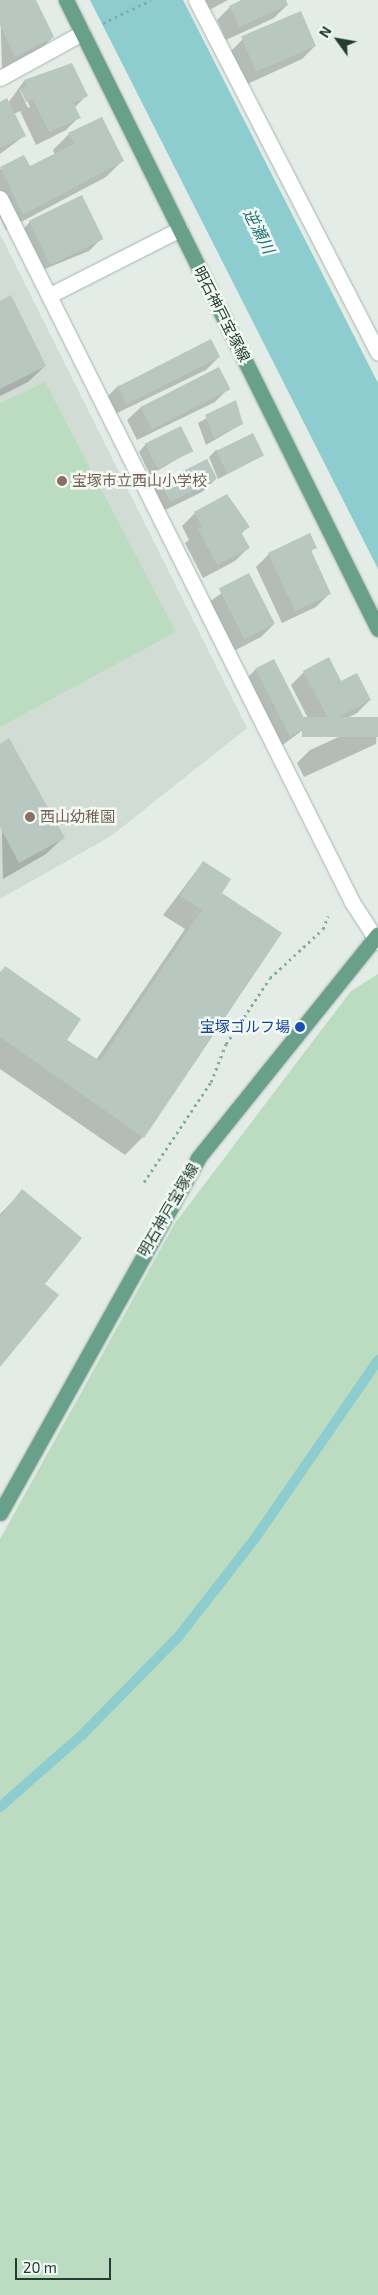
<!DOCTYPE html>
<html>
<head>
<meta charset="utf-8">
<style>
  body { margin:0 }
  #map { position:relative; width:378px; height:2295px; overflow:hidden; background:#e3ece7; font-family:"Exo 2","Noto Sans JP",sans-serif }
  div>[style] { position:absolute }
  [style*='--x'] { left:calc(var(--x)*1px); top:calc(var(--y)*1px); width:calc(var(--w)*1px); rotate:calc(var(--a)*1deg) }
  .built>* { inset:0; background:#d1dcd5 }
  .green>* { inset:0; background:#bcdcc1 }
  .water>* { inset:0; background:#8dcccf }
  .shadow>* { inset:0; background:#0003 }
  .stream>* { height:10px; margin:-5px; padding:0 5px; transform-origin:5px; border-radius:5px; background:#8dcccf }
  .building>* { inset:0; background:#b8c7bf; transform-origin:0 0 }
  .path>* { height:3px; margin-top:-1.5px; transform-origin:0; background:repeating-linear-gradient(90deg,#84ae9c 0 2.5px,transparent 0 6.5px) }
  .roads { filter:drop-shadow(0 0 1px #a6b4ad) drop-shadow(0 0 1px #a6b4ad) }
  .minor>* { height:15px; margin:-7.5px; padding:0 7.5px; transform-origin:7.5px; border-radius:7.5px; background:#fff }
  .major>* { height:15px; margin:-7.5px; padding:0 7.5px; transform-origin:7.5px; border-radius:7.5px; background:#69a08b }
  .dots>* { width:14px; height:14px; translate:-50% -50%; box-sizing:border-box; border:2px solid #f3f9f5; border-radius:50% }
  span { translate:-50% -50%; white-space:nowrap; text-align:center; line-height:1.15; -webkit-text-stroke:5px #f3f9f5; paint-order:stroke }
  .street-label { font-size:15px; color:#233d33 }
  .education-label { font-size:15px; color:#785e54 }
  .left { translate:0 -50%; text-align:left }
  .transit-label { font-size:15px; color:#164399 }
  .right { translate:-100% -50%; text-align:right }
  .water-label { font-size:16px; color:#1f7276; font-style:italic }
  .north { position:absolute; left:313px; top:15px; width:50px; height:50px; -webkit-text-stroke:4px #f3f9f5; paint-order:stroke; rotate:302deg; font-size:14px; font-weight:700; line-height:20px; text-align:center; color:#233d33 }
  .north::after { content:''; display:block; margin:auto; width:18px; height:22px; background:#233d33; clip-path:polygon(50% 0,100% 100%,50% 72%,0 100%) }
  .scale { position:absolute; left:15px; top:2258px; width:96px; height:22px; box-sizing:border-box; border:2px solid #233d33; border-top:0; padding-left:6px; font-size:15px; line-height:18px; white-space:nowrap; color:#233d33; -webkit-text-stroke:4px #f3f9f5; paint-order:stroke }
</style>
</head>
<body>
<div id="map">
  <div class="built">
    <div style="clip-path:polygon(0 234px,247px 728px,111px 836px,0 899px)"></div>
  </div>
  <div class="green">
    <div style="clip-path:polygon(45px 382px,176px 632px,0 727px,0 403px)"></div>
    <div style="clip-path:polygon(378px 974px,378px 2295px,0 2295px,0 1539px,175px 1223px,351px 991px)"></div>
  </div>
  <div class="water">
    <div style="clip-path:polygon(90px 0,183px 0,378px 383px,378px 569px)"></div>
  </div>
  <div class="shadow">
    <div style="clip-path:polygon(0 0,35px 0,53px 37px,40px 50px,2px 69px)"></div>
    <div style="clip-path:polygon(199px 0,228px 0,209px 10px,205px 0)"></div>
    <div style="clip-path:polygon(285px 0,287px 5px,274px 18px,226px 40px,217px 20px,230px 7px,241px 0)"></div>
    <div style="clip-path:polygon(243px 39px,315px 46px,302px 59px,245px 85px,230px 52px)"></div>
    <div style="clip-path:polygon(evenodd,71px 65px,86px 96px,74px 108px,79px 117px,66px 130px,36px 145px,20px 111px,14px 114px,24px 136px,0 154px,0 103px,8px 103px,24px 81px,71px 65px,22px 89px,30px 107px,28px 108px,20px 91px,22px 89px)"></div>
    <div style="clip-path:polygon(69px 134px,122px 161px,106px 177px,6px 230px,0 217px,0 169px,29px 168px,55px 155px,53px 150px)"></div>
    <div style="clip-path:polygon(30px 222px,102px 238px,89px 251px,35px 273px,17px 235px)"></div>
    <div style="clip-path:polygon(0 302px,45px 366px,28px 382px,0 396px)"></div>
    <div style="clip-path:polygon(219px 357px,206px 370px,113px 415px,105px 399px,118px 386px)"></div>
    <div style="clip-path:polygon(219px 369px,228px 389px,215px 402px,137px 440px,127px 420px,141px 407px)"></div>
    <div style="clip-path:polygon(235px 402px,242px 424px,206px 445px,198px 423px)"></div>
    <div style="clip-path:polygon(146px 444px,191px 451px,150px 475px,139px 452px)"></div>
    <div style="clip-path:polygon(216px 450px,262px 456px,218px 479px,209px 457px)"></div>
    <div style="clip-path:polygon(216px 479px,202px 492px,157px 514px,148px 496px,161px 483px)"></div>
    <div style="clip-path:polygon(195px 513px,248px 527px,241px 534px,248px 548px,235px 561px,203px 578px,185px 543px,189px 540px,182px 526px)"></div>
    <div style="clip-path:polygon(315px 548px,310px 552px,329px 594px,316px 607px,282px 623px,256px 567px,269px 554px)"></div>
    <div style="clip-path:polygon(248px 575px,274px 624px,261px 637px,228px 654px,206px 604px)"></div>
    <div style="clip-path:polygon(256px 669px,307px 727px,277px 749px,243px 682px)"></div>
    <div style="clip-path:polygon(304px 672px,341px 683px,370px 700px,357px 713px,316px 734px,291px 685px)"></div>
    <div style="clip-path:polygon(378px 719px,376px 744px,304px 777px,297px 763px,310px 750px)"></div>
    <div style="clip-path:polygon(0 745px,63px 838px,46px 854px,3px 879px)"></div>
    <div style="clip-path:polygon(203px 862px,220px 893px,143px 1137px,125px 1155px,0 1069px,0 972px,5px 968px,65px 1041px,96px 1060px,185px 929px,163px 915px)"></div>
    <div style="clip-path:polygon(23px 1191px,43px 1284px,0 1365px,0 1214px)"></div>
  </div>
  <div class="stream">
    <div style="--x:0;--y:1807;--w:109;--a:-41.3"></div>
    <div style="--x:82;--y:1735;--w:139;--a:-45.6"></div>
    <div style="--x:179;--y:1636;--w:125;--a:-52.1"></div>
    <div style="--x:256;--y:1537;--w:215;--a:-55.4"></div>
  </div>
  <div class="building">
    <div style="clip-path:polygon(0 0,36px 0,54px 37px,15px 57px,0 25px)"></div>
    <div style="clip-path:polygon(242px 0,286px 0,288px 5px,239px 27px,229px 6px)"></div>
    <div style="left:301px;top:11px;width:38px;height:65px;rotate:67deg"></div>
    <div style="clip-path:polygon(72px 63px,88px 96px,73px 103px,81px 118px,49px 132px,33px 99px,26px 102px,20px 89px,27px 86px,24px 80px)"></div>
    <div style="clip-path:polygon(7px 98px,26px 136px,0 148px,0 102px)"></div>
    <div style="clip-path:polygon(102px 117px,124px 161px,23px 215px,0 167px,24px 155px,30px 166px,74px 144px,68px 133px)"></div>
    <div style="left:82px;top:195px;width:49px;height:59px;rotate:64deg"></div>
    <div style="clip-path:polygon(11px 295px,46px 366px,0 389px,0 301px)"></div>
    <div style="left:211px;top:339px;width:20px;height:105px;rotate:63deg"></div>
    <div style="left:219px;top:367px;width:25px;height:88px;rotate:63deg"></div>
    <div style="clip-path:polygon(236px 400px,243px 424px,214px 438px,205px 415px)"></div>
    <div style="left:181px;top:426px;width:28px;height:40px;rotate:64deg"></div>
    <div style="left:253px;top:433px;width:25px;height:41px;rotate:64deg"></div>
    <div style="left:207px;top:459px;width:22px;height:52px;rotate:63deg"></div>
    <div style="clip-path:polygon(227px 494px,250px 527px,241px 532px,250px 548px,217px 565px,198px 529px,202px 527px,194px 512px)"></div>
    <div style="clip-path:polygon(310px 533px,317px 548px,311px 550px,331px 594px,295px 611px,268px 553px)"></div>
    <div style="left:249px;top:573px;width:57px;height:34px;rotate:63deg"></div>
    <div style="clip-path:polygon(329px 657px,341px 681px,357px 673px,371px 700px,330px 722px,303px 671px)"></div>
    <div style="left:274px;top:659px;width:76px;height:21px;rotate:63deg"></div>
    <div style="left:378px;top:717px;width:20px;height:76px;rotate:90deg"></div>
    <div style="clip-path:polygon(9px 738px,65px 838px,19px 863px,0 827px,0 744px)"></div>
    <div style="clip-path:polygon(203px 861px,231px 879px,222px 893px,282px 933px,144px 1138px,0 1037px,0 973px,5px 966px,81px 1019px,67px 1040px,100px 1061px,202px 910px,180px 896px)"></div>
    <div style="clip-path:polygon(22px 1189px,82px 1238px,45px 1284px,59px 1295px,0 1367px,0 1217px)"></div>
  </div>
  <div class="path">
    <div style="--x:103;--y:23;--w:53;--a:-25.6"></div>
    <div style="--x:144;--y:1182;--w:120;--a:-56.2"></div>
    <div style="--x:211;--y:1082;--w:41;--a:-68.5"></div>
    <div style="--x:226;--y:1044;--w:79;--a:-56.3"></div>
    <div style="--x:270;--y:978;--w:72;--a:-42.8"></div>
    <div style="--x:323;--y:929;--w:14;--a:-69"></div>
  </div>
  <div class="roads">
    <div class="minor">
      <div style="--x:196;--y:0;--w:397;--a:62.7"></div>
      <div style="--x:0;--y:78;--w:94;--a:-28.8"></div>
      <div style="--x:0;--y:198;--w:787;--a:63.43"></div>
      <div style="--x:352;--y:902;--w:48;--a:57"></div>
      <div style="--x:50;--y:295;--w:146;--a:-26.9"></div>
    </div>
    <div class="major">
      <div style="--x:66;--y:0;--w:702;--a:63.62"></div>
      <div style="--x:0;--y:1513;--w:406;--a:-60.8"></div>
      <div style="--x:198;--y:1158;--w:287;--a:-51.2"></div>
    </div>
  </div>
  <div class="dots">
    <div style="left:62px;top:481px;background:#8d6e63"></div>
    <div style="left:30px;top:817px;background:#8d6e63"></div>
    <div style="left:300px;top:1027px;background:#1a4fb4"></div>
  </div>
  <div class="street-label">
    <span style="left:222px;top:314px;rotate:63deg">明石神戸宝塚線</span>
    <span style="left:168px;top:1210px;rotate:-60deg">明石神戸宝塚線</span>
  </div>
  <div class="education-label">
    <span class="left" style="left:72px;top:481px">宝塚市立西山小学校</span>
    <span class="left" style="left:40px;top:817px">西山幼稚園</span>
  </div>
  <div class="transit-label">
    <span class="right" style="left:290px;top:1027px">宝塚ゴルフ場</span>
  </div>
  <div class="water-label">
    <span style="left:259px;top:231px;rotate:63deg">逆瀬川</span>
  </div>
  <div class="north">N</div>
  <div class="scale">20 m</div>
</div>
</body>
</html>
